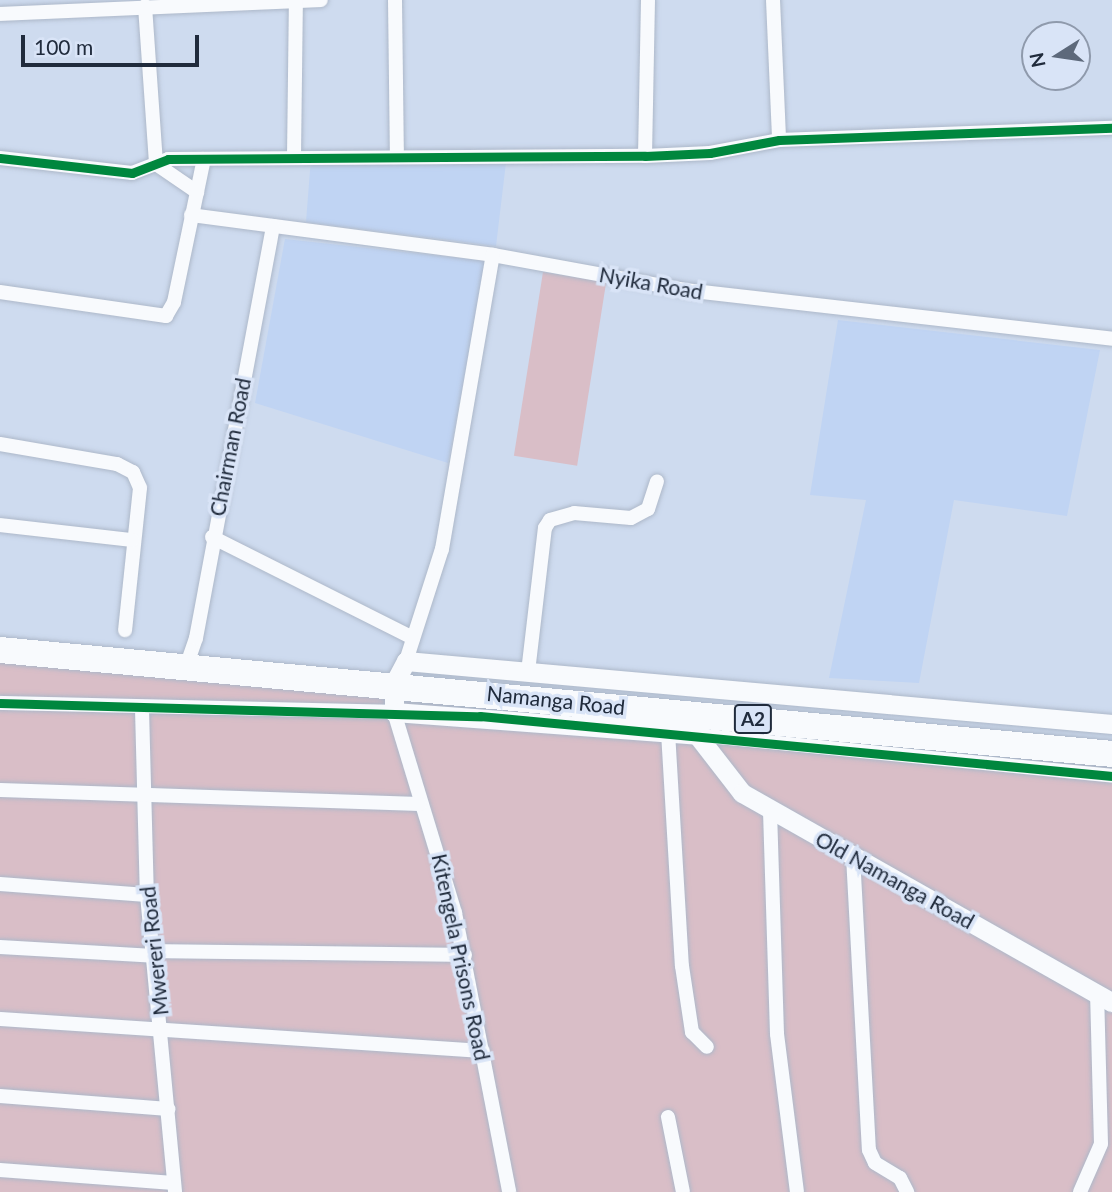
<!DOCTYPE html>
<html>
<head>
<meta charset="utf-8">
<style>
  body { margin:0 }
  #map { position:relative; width:1112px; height:1192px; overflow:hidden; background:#cedbef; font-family:Lato,sans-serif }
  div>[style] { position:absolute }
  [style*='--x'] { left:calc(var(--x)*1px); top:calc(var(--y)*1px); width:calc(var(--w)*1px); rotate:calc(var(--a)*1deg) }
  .built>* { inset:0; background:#c0d4f3 }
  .green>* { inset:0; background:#d9bec7; transform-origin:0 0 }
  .roads { filter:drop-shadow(0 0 2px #adb8c9) drop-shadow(0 0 2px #adb8c9) }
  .street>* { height:14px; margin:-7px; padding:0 7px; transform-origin:7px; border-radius:7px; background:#f8fafd }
  .secondary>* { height:19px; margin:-9.5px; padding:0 9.5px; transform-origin:9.5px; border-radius:9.5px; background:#f8fafd }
  .highway>* { height:26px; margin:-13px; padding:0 13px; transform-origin:13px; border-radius:13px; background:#f8fafd }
  .cycleway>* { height:9px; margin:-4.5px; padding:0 4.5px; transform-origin:4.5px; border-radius:4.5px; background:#00873e }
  span { translate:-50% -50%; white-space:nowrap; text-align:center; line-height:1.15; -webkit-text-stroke:7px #d9e4f7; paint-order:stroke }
  .shield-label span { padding:2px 5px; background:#d9e4f7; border:2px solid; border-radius:5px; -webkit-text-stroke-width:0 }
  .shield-label { font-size:19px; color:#202b3c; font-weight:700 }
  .street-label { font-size:21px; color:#202b3c }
  .north { position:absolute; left:1021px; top:21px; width:70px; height:70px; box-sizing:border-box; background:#d9e4f7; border:2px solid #8f9aac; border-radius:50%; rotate:258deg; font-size:19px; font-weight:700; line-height:28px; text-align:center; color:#202b3c }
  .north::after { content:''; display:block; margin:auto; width:24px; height:32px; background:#5d697b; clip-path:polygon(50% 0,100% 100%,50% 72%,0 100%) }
  .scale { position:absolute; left:21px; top:35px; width:178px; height:32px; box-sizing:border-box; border:4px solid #202b3c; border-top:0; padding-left:9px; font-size:21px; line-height:24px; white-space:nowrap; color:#202b3c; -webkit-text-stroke:5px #d9e4f7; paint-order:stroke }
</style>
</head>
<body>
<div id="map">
  <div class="built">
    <div style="clip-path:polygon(507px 154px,496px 246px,306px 222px,311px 158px)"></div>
    <div style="clip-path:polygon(285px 239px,486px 261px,448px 463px,255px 403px)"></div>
    <div style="clip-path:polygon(838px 320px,1100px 350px,1067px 516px,954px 500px,919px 683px,829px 678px,866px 500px,810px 495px)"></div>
  </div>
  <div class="green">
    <div style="left:543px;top:272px;width:64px;height:186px;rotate:9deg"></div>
    <div style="clip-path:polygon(0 650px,1112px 754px,1112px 1192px,0 1192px)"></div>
  </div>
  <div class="roads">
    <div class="street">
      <div style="--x:395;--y:0;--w:155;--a:89.3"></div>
      <div style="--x:773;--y:0;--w:140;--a:87.5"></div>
      <div style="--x:145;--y:6;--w:158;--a:86"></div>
      <div style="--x:156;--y:164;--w:50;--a:34.3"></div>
      <div style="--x:0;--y:14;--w:321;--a:-2.5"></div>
      <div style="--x:645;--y:156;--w:156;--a:-88.9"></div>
      <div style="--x:294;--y:157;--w:156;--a:-89.3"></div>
      <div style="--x:0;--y:158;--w:133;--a:6.5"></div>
      <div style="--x:132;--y:173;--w:39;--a:-21"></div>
      <div style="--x:168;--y:159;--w:477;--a:-0.4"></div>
      <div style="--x:645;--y:156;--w:65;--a:-2.6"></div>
      <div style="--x:710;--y:153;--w:70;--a:-10.7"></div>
      <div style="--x:779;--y:140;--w:333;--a:-2.1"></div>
      <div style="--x:191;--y:215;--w:305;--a:7.5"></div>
      <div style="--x:493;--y:255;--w:195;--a:10.3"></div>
      <div style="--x:685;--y:290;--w:430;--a:6.5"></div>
      <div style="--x:0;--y:292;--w:168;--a:8.2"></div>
      <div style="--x:166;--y:316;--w:16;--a:-60"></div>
      <div style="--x:174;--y:302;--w:146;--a:-78.2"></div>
      <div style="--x:0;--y:444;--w:119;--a:9.7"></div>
      <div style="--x:117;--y:464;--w:18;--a:27"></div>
      <div style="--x:133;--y:472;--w:17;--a:66"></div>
      <div style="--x:140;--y:488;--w:143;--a:96"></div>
      <div style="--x:0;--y:525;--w:133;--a:6.5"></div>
      <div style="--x:212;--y:537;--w:225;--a:26.7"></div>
      <div style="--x:406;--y:661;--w:118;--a:-72.2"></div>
      <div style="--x:442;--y:549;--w:298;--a:-80.2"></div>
      <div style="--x:186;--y:667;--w:31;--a:-71"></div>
      <div style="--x:196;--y:638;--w:419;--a:-79.4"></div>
      <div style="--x:528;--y:672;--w:145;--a:-83.3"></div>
      <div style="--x:545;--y:528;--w:9;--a:-58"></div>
      <div style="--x:550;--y:520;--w:25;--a:-16"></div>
      <div style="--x:574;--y:513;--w:57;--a:5"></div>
      <div style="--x:631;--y:518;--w:19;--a:-28"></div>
      <div style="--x:648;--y:509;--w:29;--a:-72"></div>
      <div style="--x:0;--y:703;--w:394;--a:1.3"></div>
      <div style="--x:394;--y:712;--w:210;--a:73.1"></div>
      <div style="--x:455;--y:913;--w:284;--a:79"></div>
      <div style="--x:142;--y:709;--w:186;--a:88.5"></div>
      <div style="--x:147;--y:895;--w:298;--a:84.6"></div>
      <div style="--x:668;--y:732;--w:234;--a:86.6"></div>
      <div style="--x:682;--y:966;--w:67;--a:81.4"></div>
      <div style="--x:692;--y:1032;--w:21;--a:45"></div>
      <div style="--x:697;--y:735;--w:417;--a:5.6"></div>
      <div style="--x:0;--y:790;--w:420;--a:1.9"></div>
      <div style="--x:770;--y:811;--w:223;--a:88.2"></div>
      <div style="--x:777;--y:1034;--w:159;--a:82.8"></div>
      <div style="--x:853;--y:856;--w:294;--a:86.9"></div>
      <div style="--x:869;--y:1150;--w:14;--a:65"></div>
      <div style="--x:875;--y:1163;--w:29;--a:31"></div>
      <div style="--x:900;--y:1178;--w:16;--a:63"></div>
      <div style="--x:0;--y:884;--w:147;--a:4.3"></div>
      <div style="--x:0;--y:947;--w:154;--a:3.3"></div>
      <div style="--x:153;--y:951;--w:312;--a:0.7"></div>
      <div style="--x:0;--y:1019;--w:484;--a:3.8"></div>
      <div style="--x:0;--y:1096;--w:169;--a:4.4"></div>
      <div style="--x:668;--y:1117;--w:76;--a:78.7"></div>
      <div style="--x:0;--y:1170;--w:174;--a:4.3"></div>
      <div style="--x:1080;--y:1192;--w:52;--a:-66.4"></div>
      <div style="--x:1101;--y:1144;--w:150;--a:-91.5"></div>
    </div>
    <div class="secondary">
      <div style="--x:1112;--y:724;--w:709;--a:-174.9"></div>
      <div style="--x:406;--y:661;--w:26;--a:118"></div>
      <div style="--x:394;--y:684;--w:28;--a:90"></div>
      <div style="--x:394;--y:712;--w:304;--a:4.3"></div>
      <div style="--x:697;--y:735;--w:73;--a:52.2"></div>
      <div style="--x:742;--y:793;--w:425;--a:29.5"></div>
    </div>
    <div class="highway">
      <div style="--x:0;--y:650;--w:1117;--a:5.34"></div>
    </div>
  </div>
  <div class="cycleway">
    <div style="--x:0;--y:158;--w:133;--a:6.5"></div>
    <div style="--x:132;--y:173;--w:39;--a:-21"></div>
    <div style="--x:168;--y:159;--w:477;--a:-0.4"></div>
    <div style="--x:645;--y:156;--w:65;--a:-2.6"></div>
    <div style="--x:710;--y:153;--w:70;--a:-10.7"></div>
    <div style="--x:779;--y:140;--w:333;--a:-2.1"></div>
    <div style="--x:0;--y:703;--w:480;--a:1.6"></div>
    <div style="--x:480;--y:716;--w:635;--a:5.42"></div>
  </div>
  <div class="shield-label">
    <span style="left:753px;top:719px">A2</span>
  </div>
  <div class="street-label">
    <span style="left:651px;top:283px;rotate:10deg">Nyika Road</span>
    <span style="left:230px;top:447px;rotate:-79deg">Chairman Road</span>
    <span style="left:556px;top:700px;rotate:6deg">Namanga Road</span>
    <span style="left:895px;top:880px;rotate:29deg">Old Namanga Road</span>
    <span style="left:154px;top:951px;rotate:-96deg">Mwereri Road</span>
    <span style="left:461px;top:957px;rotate:78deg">Kitengela Prisons Road</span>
  </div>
  <div class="north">N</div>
  <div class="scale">100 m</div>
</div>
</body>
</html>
